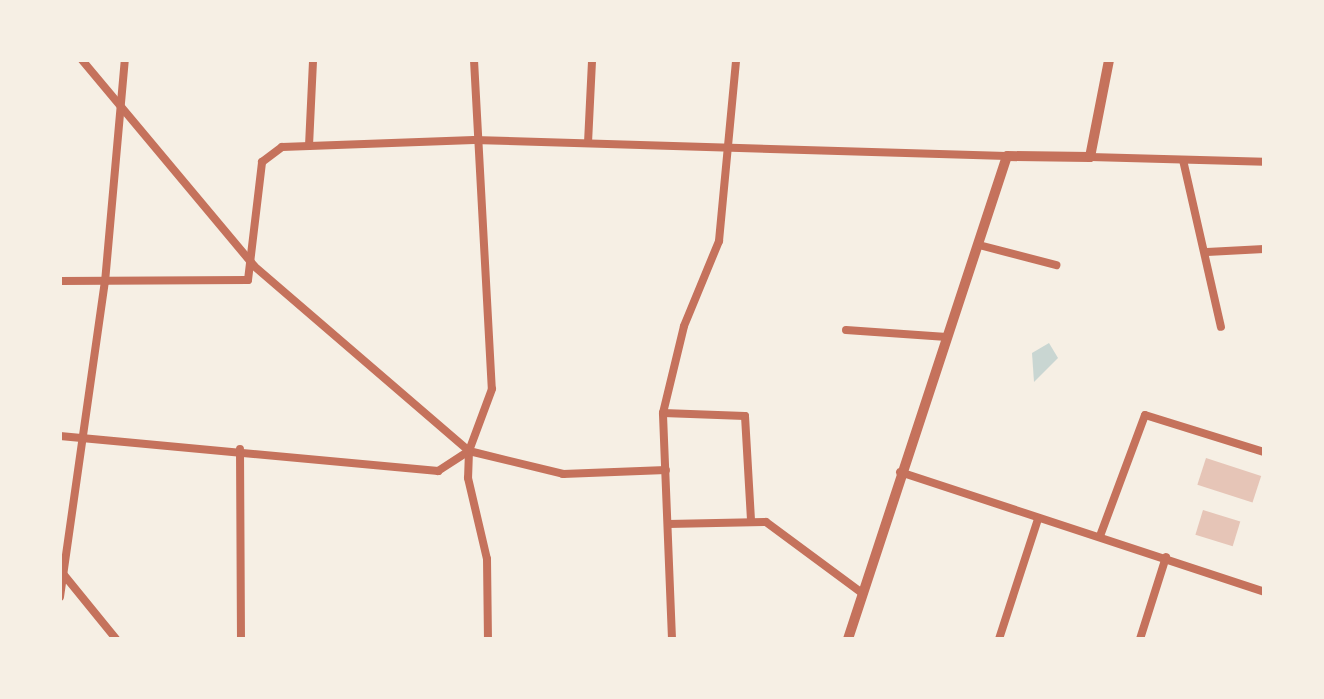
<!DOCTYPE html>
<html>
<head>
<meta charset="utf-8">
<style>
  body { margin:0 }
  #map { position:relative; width:1324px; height:699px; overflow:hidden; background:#f6efe4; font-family:"Sofia Sans Condensed",sans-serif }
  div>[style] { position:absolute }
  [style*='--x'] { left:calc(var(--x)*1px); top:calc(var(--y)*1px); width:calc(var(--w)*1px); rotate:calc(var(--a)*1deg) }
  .water>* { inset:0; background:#c9d6d2 }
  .building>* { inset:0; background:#e6c5b7; transform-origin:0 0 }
  .minor>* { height:8px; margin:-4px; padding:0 4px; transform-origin:4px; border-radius:4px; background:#c5725c }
  .tertiary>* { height:10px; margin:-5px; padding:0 5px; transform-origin:5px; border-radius:5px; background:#c5725c }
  span { translate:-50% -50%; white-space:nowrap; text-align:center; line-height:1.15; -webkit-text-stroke:6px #f6efe4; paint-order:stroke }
  .frame { position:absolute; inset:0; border:62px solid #f6efe4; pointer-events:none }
</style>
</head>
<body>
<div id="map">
  <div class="water">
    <div style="clip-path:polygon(1049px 343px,1058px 358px,1034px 382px,1032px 353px)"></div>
  </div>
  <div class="building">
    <div style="left:1206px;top:458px;width:58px;height:28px;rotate:18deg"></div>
    <div style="left:1203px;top:510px;width:39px;height:26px;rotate:17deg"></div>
  </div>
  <div class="minor">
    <div style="--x:82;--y:60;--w:268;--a:50.1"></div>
    <div style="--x:254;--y:266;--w:284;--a:40.7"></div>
    <div style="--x:469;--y:451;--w:97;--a:13.7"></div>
    <div style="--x:563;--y:474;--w:103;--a:-2.2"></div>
    <div style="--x:474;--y:60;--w:329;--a:86.9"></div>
    <div style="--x:492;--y:389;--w:66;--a:110.4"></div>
    <div style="--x:469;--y:451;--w:27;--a:92"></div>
    <div style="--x:468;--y:478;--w:83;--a:76.8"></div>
    <div style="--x:487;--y:559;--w:80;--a:89.3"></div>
    <div style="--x:588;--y:143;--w:83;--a:-87.2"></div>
    <div style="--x:309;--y:146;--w:86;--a:-87.3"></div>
    <div style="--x:1090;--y:157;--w:174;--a:1.6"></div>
    <div style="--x:1183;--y:160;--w:171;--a:77.2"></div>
    <div style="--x:979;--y:245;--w:80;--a:14.6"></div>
    <div style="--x:1207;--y:252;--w:57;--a:-3"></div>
    <div style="--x:60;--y:281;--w:188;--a:-0.3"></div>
    <div style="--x:248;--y:280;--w:119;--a:-83.2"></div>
    <div style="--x:262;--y:162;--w:25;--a:-37"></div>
    <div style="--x:282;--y:147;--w:192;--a:-2.1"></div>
    <div style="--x:474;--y:140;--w:533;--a:1.72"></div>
    <div style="--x:846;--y:330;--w:101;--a:4"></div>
    <div style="--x:663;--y:413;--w:82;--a:2.1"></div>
    <div style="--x:745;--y:416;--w:104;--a:86.7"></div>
    <div style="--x:60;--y:436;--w:380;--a:5.3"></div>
    <div style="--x:438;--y:471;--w:37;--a:-33"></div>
    <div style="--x:240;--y:449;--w:190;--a:89.7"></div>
    <div style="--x:900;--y:472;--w:383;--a:18.2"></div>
    <div style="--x:668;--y:524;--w:98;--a:-1.2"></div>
    <div style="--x:766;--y:522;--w:119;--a:36.5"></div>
    <div style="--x:1100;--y:536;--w:129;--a:-69.6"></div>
    <div style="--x:1145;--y:415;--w:125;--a:17.3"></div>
    <div style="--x:60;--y:570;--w:89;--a:50.9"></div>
    <div style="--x:60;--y:597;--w:318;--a:-81.9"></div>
    <div style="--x:105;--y:282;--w:223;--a:-84.9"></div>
    <div style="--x:672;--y:639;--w:226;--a:-92.3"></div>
    <div style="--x:663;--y:413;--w:89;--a:-76.4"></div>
    <div style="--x:684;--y:326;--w:92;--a:-67.6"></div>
    <div style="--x:719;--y:241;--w:182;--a:-84.6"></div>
    <div style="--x:999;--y:639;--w:126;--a:-72"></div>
    <div style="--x:1140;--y:639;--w:86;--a:-72.4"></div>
  </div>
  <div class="tertiary">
    <div style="--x:848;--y:639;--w:508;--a:-71.78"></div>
    <div style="--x:1007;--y:156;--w:83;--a:0.7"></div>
    <div style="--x:1090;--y:157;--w:99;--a:-78.9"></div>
  </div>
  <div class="frame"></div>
</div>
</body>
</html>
